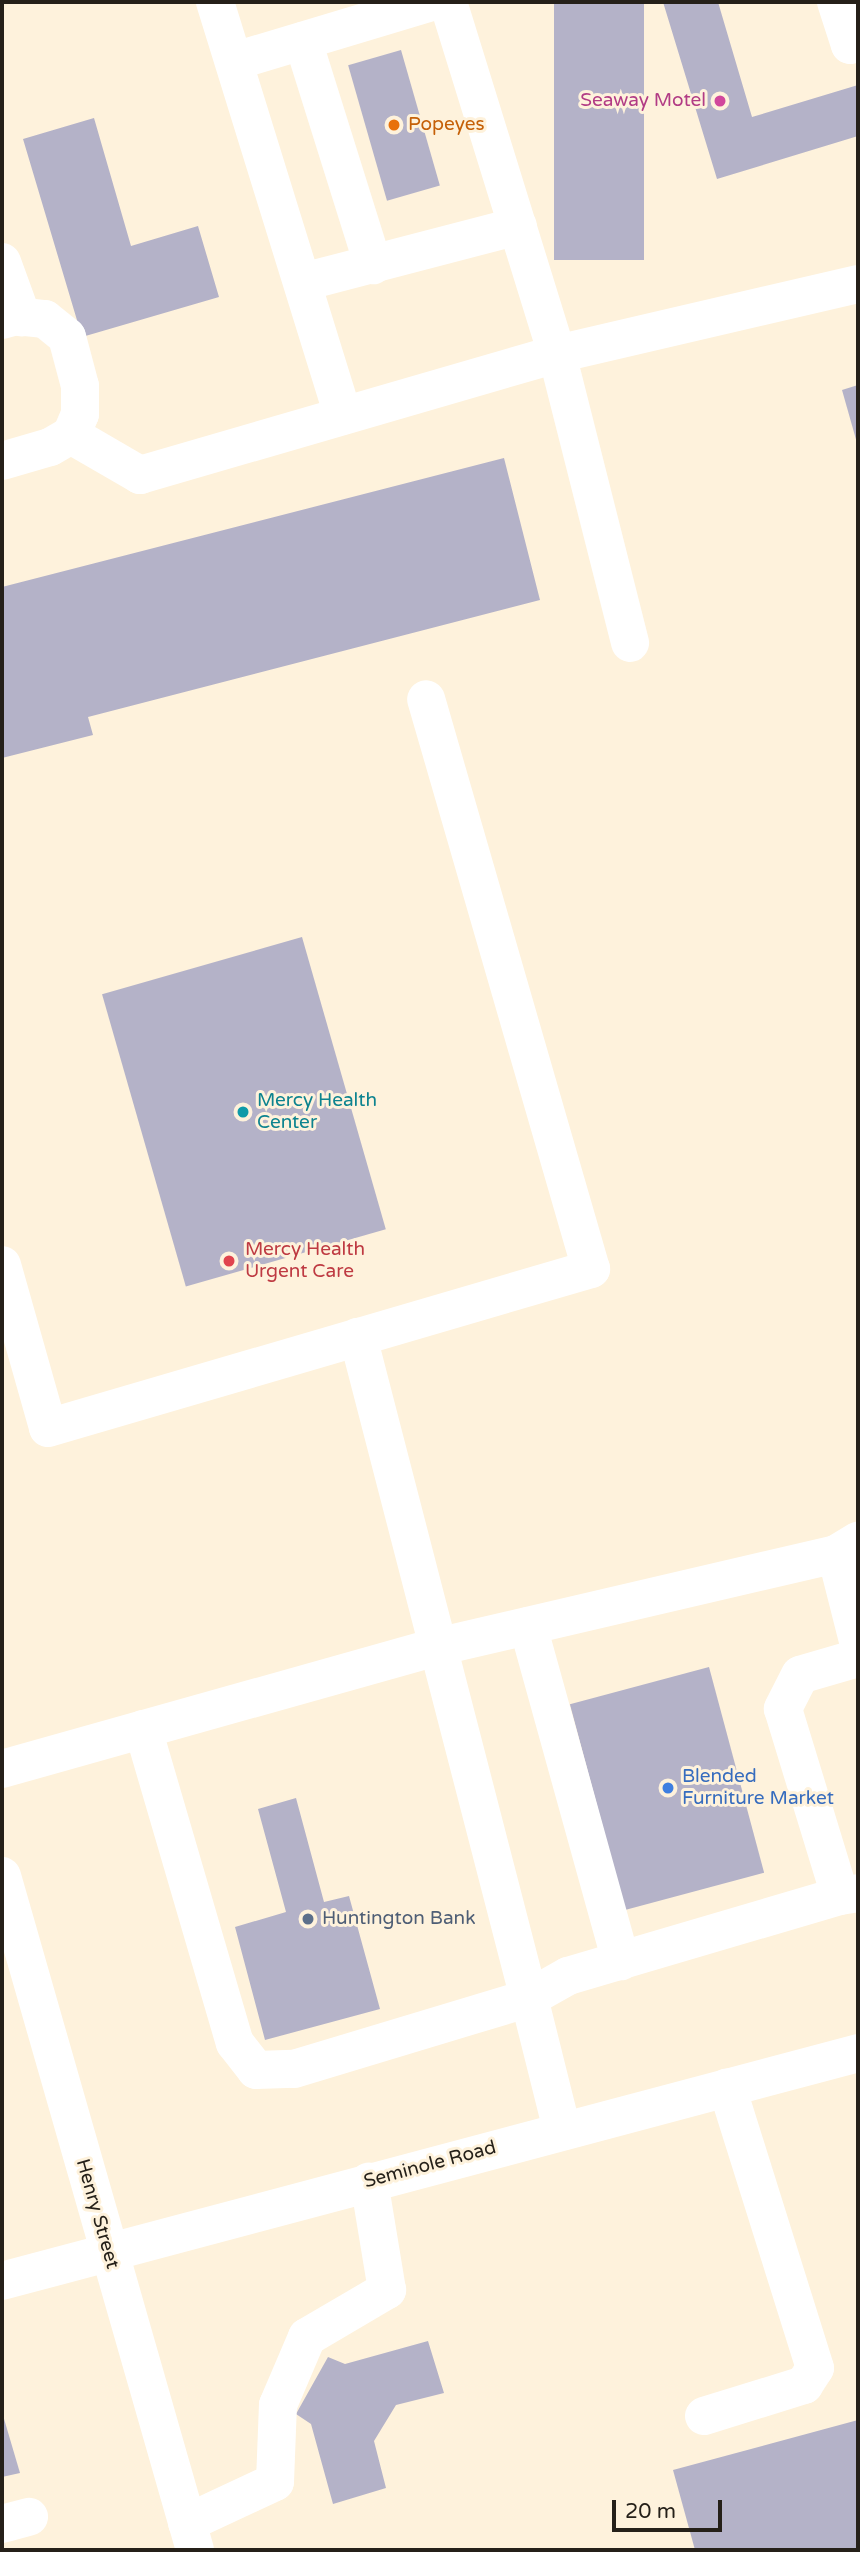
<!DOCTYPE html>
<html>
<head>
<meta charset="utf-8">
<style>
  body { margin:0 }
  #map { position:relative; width:860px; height:2552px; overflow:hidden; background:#fef2dc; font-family:"Varela Round",sans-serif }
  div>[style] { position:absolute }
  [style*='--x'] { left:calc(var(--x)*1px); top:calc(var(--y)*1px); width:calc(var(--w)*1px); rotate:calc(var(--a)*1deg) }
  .building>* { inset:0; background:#b4b2c8; transform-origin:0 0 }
  .minor>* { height:38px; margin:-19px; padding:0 19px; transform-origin:19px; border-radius:19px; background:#fff }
  .dots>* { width:19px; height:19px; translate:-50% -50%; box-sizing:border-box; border:4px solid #fef2dc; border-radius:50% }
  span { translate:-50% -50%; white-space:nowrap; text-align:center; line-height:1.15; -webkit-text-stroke:6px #fef2dc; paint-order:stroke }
  .hotel-label { font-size:19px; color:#b23c85 }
  .right { translate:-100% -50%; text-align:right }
  .food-label { font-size:19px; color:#c56008 }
  .left { translate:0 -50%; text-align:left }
  .culture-label { font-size:19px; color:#0d838f }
  .health-label { font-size:19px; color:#be3a42 }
  .shop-label { font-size:19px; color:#366cbe }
  .service-label { font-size:19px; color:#4e5e75 }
  .street-label { font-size:19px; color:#252019 }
  .frame { position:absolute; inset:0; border:4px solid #252019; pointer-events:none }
  .scale { position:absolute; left:612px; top:2500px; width:110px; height:32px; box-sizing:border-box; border:4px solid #252019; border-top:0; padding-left:9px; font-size:21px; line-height:24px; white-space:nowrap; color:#252019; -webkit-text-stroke:5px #fef2dc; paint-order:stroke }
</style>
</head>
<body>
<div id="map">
  <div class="building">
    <div style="left:554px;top:2px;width:90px;height:258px"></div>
    <div style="clip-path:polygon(663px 2px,718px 2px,752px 117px,858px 85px,858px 136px,717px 179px)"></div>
    <div style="left:401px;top:50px;width:141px;height:55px;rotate:74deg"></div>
    <div style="clip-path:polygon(94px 118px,131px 246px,198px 226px,219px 297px,82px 337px,23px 139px)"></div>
    <div style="clip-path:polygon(858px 385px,858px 443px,857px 443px,842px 390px)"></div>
    <div style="clip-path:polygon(504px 458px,540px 600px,88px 717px,93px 735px,2px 758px,2px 587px)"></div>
    <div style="left:302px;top:937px;width:304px;height:208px;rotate:74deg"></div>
    <div style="left:709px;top:1667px;width:213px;height:144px;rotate:75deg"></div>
    <div style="clip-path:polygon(296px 1798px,324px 1902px,349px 1896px,380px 2009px,265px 2040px,235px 1927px,286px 1912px,258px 1809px)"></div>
    <div style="clip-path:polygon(428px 2341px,444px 2393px,396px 2405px,374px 2441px,386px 2488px,333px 2504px,311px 2424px,296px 2414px,328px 2357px,345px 2364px)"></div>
    <div style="clip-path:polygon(2px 2412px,20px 2473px,2px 2477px)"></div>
    <div style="clip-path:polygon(858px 2420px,858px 2548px,695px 2550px,673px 2470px)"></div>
  </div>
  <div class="minor">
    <div style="--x:215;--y:2;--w:433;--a:72.8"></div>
    <div style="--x:448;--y:2;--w:368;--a:72.8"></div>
    <div style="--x:557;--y:354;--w:298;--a:75.8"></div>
    <div style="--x:836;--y:2;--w:45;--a:72"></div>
    <div style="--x:850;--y:45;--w:8;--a:-14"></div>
    <div style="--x:303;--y:41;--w:235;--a:72.6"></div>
    <div style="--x:235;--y:61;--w:206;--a:-16.7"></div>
    <div style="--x:2;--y:262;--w:59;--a:70"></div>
    <div style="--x:303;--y:282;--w:222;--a:-14.6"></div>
    <div style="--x:2;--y:320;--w:15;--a:-16"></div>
    <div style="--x:16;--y:316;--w:29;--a:6"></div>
    <div style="--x:45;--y:319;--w:28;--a:39"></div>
    <div style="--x:67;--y:337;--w:51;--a:75.1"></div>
    <div style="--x:80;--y:386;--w:28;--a:90"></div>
    <div style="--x:80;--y:414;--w:23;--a:113"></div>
    <div style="--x:71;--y:435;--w:24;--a:150"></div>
    <div style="--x:50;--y:447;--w:50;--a:163.7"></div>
    <div style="--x:71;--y:435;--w:80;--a:30.1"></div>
    <div style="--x:140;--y:475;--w:434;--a:-16.2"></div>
    <div style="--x:557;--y:354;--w:309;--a:-13.1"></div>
    <div style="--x:2;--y:1265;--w:169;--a:74.2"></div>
    <div style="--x:48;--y:1428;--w:566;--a:-16.32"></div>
    <div style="--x:591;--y:1269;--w:593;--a:-106.14"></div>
    <div style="--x:836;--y:1554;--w:90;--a:75.8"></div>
    <div style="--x:528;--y:1626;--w:348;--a:74.5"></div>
    <div style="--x:858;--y:1658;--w:60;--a:163.7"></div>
    <div style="--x:800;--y:1675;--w:38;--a:117"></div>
    <div style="--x:783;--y:1709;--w:195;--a:73"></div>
    <div style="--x:840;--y:1896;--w:18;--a:-9"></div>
    <div style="--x:143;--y:1729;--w:327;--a:73.7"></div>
    <div style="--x:235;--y:2043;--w:34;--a:52"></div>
    <div style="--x:256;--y:2070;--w:38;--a:-2"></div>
    <div style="--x:294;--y:2069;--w:245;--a:-16.8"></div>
    <div style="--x:529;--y:1998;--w:683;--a:-104.5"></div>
    <div style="--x:2;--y:1769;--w:456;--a:-15.7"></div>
    <div style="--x:441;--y:1646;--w:406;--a:-13.1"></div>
    <div style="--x:836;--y:1554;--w:26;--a:-31"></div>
    <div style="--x:2;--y:1876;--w:701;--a:74.02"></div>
    <div style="--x:562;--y:2130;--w:136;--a:-104"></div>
    <div style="--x:529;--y:1998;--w:45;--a:-29.4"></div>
    <div style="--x:568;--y:1976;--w:284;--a:-16.4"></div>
    <div style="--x:2;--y:2281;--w:886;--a:-14.91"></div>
    <div style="--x:704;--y:2416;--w:105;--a:-17.2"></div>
    <div style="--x:804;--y:2385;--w:20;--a:-57"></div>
    <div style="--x:815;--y:2368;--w:294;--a:-107.4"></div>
    <div style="--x:187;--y:2523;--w:97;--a:-25"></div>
    <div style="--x:275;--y:2482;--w:77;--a:-87.8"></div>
    <div style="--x:278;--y:2405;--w:74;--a:-66.9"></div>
    <div style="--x:307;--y:2337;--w:93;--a:-30.4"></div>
    <div style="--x:387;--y:2290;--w:110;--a:-99.4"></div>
    <div style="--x:2;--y:2524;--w:28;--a:-15"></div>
  </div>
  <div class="dots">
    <div style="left:720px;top:101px;background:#d1479c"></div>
    <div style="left:394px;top:125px;background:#e8710a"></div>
    <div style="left:243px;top:1112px;background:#0f9aa8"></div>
    <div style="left:229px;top:1261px;background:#e0444e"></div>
    <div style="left:668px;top:1788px;background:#3f7fe0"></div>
    <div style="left:308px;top:1919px;background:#5c6f8a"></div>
  </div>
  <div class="hotel-label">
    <span class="right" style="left:706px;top:101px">Seaway Motel</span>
  </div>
  <div class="food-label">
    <span class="left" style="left:408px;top:125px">Popeyes</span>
  </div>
  <div class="culture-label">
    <span class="left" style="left:257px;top:1112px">Mercy Health<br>Center</span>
  </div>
  <div class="health-label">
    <span class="left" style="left:245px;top:1261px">Mercy Health<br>Urgent Care</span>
  </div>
  <div class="shop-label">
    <span class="left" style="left:682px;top:1788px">Blended<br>Furniture Market</span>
  </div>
  <div class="service-label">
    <span class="left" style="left:322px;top:1919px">Huntington Bank</span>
  </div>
  <div class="street-label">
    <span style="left:430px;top:2165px;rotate:-15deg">Seminole Road</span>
    <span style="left:97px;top:2214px;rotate:74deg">Henry Street</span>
  </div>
  <div class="frame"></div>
  <div class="scale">20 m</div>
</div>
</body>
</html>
